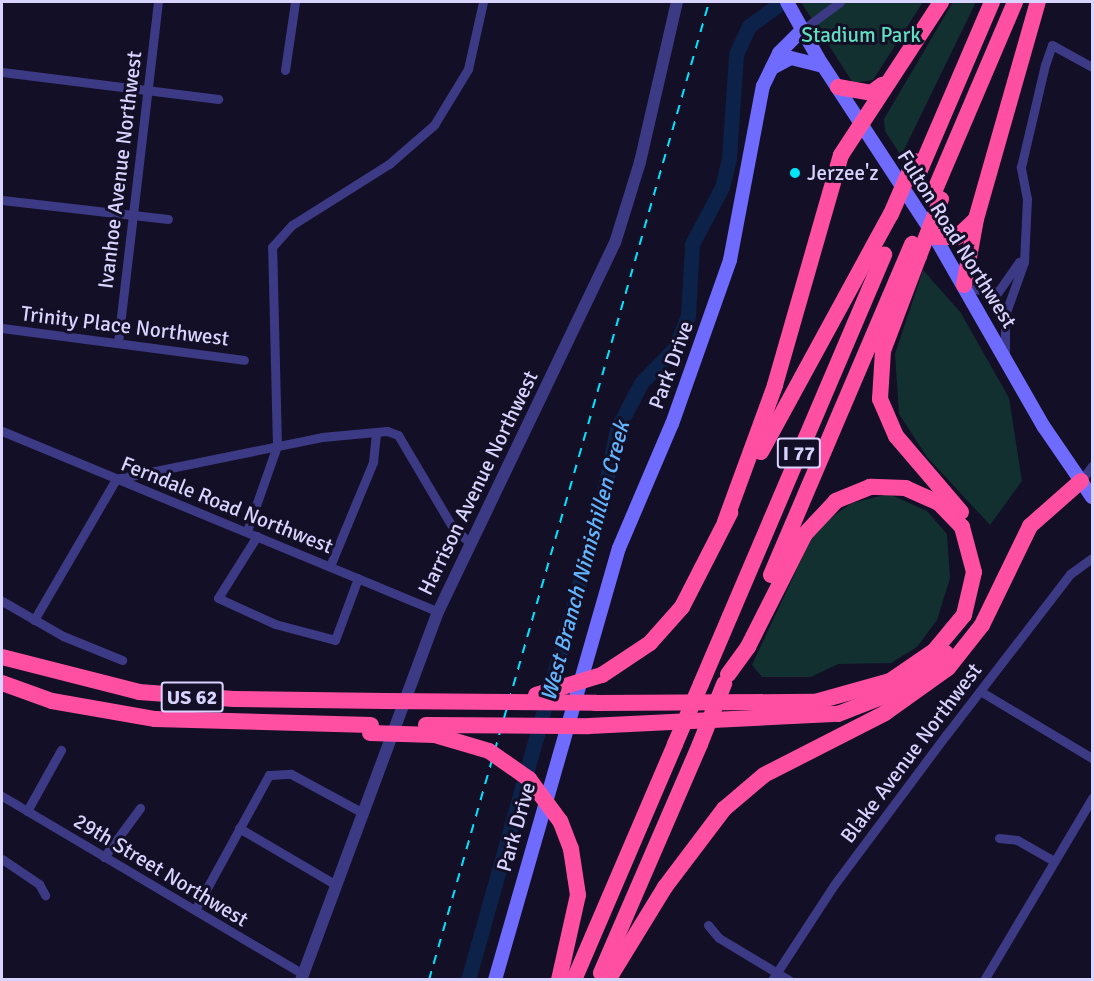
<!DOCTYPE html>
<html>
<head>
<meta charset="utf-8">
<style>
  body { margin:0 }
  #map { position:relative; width:1094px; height:981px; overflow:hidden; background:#130f26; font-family:Signika,sans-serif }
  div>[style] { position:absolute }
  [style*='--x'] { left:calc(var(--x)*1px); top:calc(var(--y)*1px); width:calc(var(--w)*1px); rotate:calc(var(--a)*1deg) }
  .green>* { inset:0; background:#12302f }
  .river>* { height:15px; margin:-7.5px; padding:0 7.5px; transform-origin:7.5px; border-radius:7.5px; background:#0c2248 }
  .minor>* { height:9px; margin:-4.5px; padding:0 4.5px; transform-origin:4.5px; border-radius:4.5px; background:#3d3a85 }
  .tertiary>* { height:12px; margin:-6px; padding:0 6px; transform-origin:6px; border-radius:6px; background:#3d3a85 }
  .secondary>* { height:14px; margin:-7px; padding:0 7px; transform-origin:7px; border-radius:7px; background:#6f6bff }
  .motorway>* { height:16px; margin:-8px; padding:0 8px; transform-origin:8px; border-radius:8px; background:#ff4fa3 }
  .rail>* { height:2px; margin-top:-1px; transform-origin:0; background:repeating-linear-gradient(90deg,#00e5ff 0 9px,transparent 0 17px) }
  .motorway-bridge>* { height:16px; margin:-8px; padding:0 8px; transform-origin:8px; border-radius:8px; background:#ff4fa3 }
  .dots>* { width:16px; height:16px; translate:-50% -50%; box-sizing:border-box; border:3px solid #130f26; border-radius:50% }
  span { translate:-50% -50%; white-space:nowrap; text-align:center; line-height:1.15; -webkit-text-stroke:6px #130f26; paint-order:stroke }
  .shield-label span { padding:2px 4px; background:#130f26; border:2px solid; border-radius:4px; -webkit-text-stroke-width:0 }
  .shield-label { font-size:20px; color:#d9d4ff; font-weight:700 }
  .park-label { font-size:21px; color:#5fe0c0 }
  .street-label { font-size:21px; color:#d9d4ff }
  .poi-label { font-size:21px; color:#d9d4ff }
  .left { translate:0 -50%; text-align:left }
  .water-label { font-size:22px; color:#62b6ff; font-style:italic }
  .frame { position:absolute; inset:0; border:3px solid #d9d4ff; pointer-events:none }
</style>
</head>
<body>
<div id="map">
  <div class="green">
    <div style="clip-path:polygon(801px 2px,923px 2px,873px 80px,853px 83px)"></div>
    <div style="clip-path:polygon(953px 2px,976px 2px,901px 156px,885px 131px,884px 119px)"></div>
    <div style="clip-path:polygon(923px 270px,961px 313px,1009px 398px,1022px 481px,990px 525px,927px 457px,899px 414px,895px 354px)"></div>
    <div style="clip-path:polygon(889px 494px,927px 511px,947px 534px,950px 578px,937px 620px,917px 647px,891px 663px,838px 664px,811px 677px,762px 677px,752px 665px,816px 528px,852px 503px)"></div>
  </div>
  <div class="river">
    <div style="--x:468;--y:980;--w:496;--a:-74.3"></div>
    <div style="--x:602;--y:502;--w:75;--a:-78.4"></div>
    <div style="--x:617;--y:429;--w:52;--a:-62.4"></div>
    <div style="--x:641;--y:383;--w:49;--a:-45.8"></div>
    <div style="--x:675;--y:348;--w:35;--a:-68"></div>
    <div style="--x:688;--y:316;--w:72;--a:-86.8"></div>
    <div style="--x:692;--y:244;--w:64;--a:-62.2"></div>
    <div style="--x:722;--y:187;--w:30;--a:-76"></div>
    <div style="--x:729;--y:158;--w:104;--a:-86.1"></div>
    <div style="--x:736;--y:54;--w:31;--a:-65"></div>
    <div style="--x:749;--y:26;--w:41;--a:-36"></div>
  </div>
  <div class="minor">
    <div style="--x:802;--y:30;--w:47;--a:-36.4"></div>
    <div style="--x:285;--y:70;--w:69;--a:-81.6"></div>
    <div style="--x:2;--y:72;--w:218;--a:7.1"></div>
    <div style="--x:2;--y:200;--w:167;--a:6.5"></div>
    <div style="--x:965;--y:288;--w:33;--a:7"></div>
    <div style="--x:998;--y:292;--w:37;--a:-55"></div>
    <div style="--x:2;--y:328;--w:244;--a:7.5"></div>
    <div style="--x:118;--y:342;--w:342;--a:-83.3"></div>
    <div style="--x:1005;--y:355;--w:40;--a:-90"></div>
    <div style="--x:1005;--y:315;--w:56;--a:-70.3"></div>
    <div style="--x:1024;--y:262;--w:63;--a:-87.3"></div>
    <div style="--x:1027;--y:199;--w:33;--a:-101"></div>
    <div style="--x:1021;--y:167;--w:105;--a:-76.8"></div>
    <div style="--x:1045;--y:65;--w:21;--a:-71"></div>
    <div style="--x:1052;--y:45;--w:46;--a:28.8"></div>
    <div style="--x:2;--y:431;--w:472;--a:22.5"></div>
    <div style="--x:1081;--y:481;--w:19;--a:-54"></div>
    <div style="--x:247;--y:531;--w:90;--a:-70.6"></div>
    <div style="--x:277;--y:446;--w:199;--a:-91.4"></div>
    <div style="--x:272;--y:247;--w:30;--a:-48"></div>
    <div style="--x:292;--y:225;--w:115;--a:-32.2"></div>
    <div style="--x:389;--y:164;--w:60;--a:-40.9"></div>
    <div style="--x:434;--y:125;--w:66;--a:-58.7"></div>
    <div style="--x:468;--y:69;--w:69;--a:-77.4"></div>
    <div style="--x:257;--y:536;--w:73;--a:122.2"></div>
    <div style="--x:218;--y:598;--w:63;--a:24.5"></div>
    <div style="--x:275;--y:624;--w:62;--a:14.9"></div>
    <div style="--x:335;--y:640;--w:66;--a:-69.6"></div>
    <div style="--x:330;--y:566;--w:113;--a:-67.5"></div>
    <div style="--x:373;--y:462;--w:30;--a:-84"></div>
    <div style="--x:2;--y:601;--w:70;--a:29.8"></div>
    <div style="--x:63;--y:636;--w:64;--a:22.1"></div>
    <div style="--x:34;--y:620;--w:163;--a:-59.8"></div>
    <div style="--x:116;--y:479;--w:210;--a:-11.5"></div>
    <div style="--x:322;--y:437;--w:65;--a:-5.3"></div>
    <div style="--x:387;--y:431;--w:12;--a:20"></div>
    <div style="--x:398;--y:435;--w:108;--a:59.4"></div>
    <div style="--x:453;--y:528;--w:23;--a:41"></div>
    <div style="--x:980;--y:691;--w:131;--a:30.9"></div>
    <div style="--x:2;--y:796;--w:350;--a:30.6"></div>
    <div style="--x:27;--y:811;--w:70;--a:-60.9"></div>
    <div style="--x:239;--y:828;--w:113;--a:30.4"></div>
    <div style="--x:999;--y:838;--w:18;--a:6"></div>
    <div style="--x:1017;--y:840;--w:43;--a:29.6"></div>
    <div style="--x:104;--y:857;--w:61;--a:-53.7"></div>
    <div style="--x:2;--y:859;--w:45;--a:34"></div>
    <div style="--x:39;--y:884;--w:13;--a:61"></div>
    <div style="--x:195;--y:910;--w:154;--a:-61.3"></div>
    <div style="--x:269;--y:775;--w:22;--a:-3"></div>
    <div style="--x:291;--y:774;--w:82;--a:28.4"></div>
    <div style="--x:708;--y:925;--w:17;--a:50"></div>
    <div style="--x:719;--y:938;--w:82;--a:31"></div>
    <div style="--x:772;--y:980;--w:113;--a:-56.9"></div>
    <div style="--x:834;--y:885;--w:187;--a:-53.3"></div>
    <div style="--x:946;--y:735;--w:203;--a:-52.4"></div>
    <div style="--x:1070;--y:574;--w:27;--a:-36"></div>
    <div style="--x:984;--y:980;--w:212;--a:-59.3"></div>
  </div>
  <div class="tertiary">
    <div style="--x:301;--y:980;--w:393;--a:-69.6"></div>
    <div style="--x:438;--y:612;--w:409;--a:-64.4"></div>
    <div style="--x:615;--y:243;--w:85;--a:-72.8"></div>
    <div style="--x:640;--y:162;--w:164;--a:-77"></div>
  </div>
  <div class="secondary">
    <div style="--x:787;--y:2;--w:64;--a:61"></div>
    <div style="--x:818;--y:58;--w:214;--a:56.8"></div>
    <div style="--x:935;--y:237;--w:219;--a:60.2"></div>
    <div style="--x:1044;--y:427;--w:85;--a:55.6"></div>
    <div style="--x:772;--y:68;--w:21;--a:-28"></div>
    <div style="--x:791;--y:58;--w:33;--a:14"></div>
    <div style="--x:495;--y:980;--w:449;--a:-74"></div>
    <div style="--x:619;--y:548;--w:135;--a:-66.9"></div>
    <div style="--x:672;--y:424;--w:174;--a:-70.5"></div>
    <div style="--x:730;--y:260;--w:177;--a:-79.3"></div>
    <div style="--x:763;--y:86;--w:37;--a:-64"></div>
    <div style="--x:779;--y:53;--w:33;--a:-45"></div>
  </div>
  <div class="motorway">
    <div style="--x:838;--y:87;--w:34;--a:10"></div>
    <div style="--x:871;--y:93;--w:14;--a:-36"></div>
    <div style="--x:920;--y:170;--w:183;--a:-66.8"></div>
    <div style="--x:934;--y:192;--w:207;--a:-66.9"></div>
    <div style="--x:935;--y:237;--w:22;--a:0"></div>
    <div style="--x:957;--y:237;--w:25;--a:-43"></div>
    <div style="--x:919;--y:256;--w:102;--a:110.8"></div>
    <div style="--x:883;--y:351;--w:48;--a:93.6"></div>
    <div style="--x:880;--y:399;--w:40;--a:66.6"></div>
    <div style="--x:896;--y:436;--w:100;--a:49.5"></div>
    <div style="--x:964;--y:285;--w:67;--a:-79.7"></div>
    <div style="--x:976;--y:219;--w:226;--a:-74.1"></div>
    <div style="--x:761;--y:452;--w:271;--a:-61.4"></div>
    <div style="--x:725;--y:522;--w:146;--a:-69.9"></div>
    <div style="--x:775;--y:385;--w:239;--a:-74"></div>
    <div style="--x:841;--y:155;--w:183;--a:-56.8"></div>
    <div style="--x:771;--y:575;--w:360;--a:-66.9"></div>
    <div style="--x:2;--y:657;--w:141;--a:14.3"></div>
    <div style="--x:139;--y:692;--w:95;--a:4.2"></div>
    <div style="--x:234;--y:699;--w:152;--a:0.8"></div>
    <div style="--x:602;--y:675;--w:58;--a:-33.7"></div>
    <div style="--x:650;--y:643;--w:48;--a:-48.4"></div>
    <div style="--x:682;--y:607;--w:106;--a:-62.9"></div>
    <div style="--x:2;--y:683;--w:53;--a:19.8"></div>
    <div style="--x:52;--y:701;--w:105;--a:9.9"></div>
    <div style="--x:155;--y:719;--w:216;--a:1.6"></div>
    <div style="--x:701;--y:684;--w:467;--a:-66.9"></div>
    <div style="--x:596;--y:703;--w:219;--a:-0.3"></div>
    <div style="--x:815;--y:702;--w:78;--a:-15.6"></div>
    <div style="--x:890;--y:681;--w:53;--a:-34.3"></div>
    <div style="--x:934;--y:651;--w:47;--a:-50.2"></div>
    <div style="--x:964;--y:615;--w:44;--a:-76.9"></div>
    <div style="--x:974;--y:572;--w:47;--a:-104.9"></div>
    <div style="--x:962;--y:527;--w:33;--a:-134"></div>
    <div style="--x:939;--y:503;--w:36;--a:-156"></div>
    <div style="--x:906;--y:488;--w:36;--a:-178"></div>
    <div style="--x:870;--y:487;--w:37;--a:158"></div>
    <div style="--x:836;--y:501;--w:45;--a:133.2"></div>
    <div style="--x:805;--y:534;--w:127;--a:116.8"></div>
    <div style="--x:748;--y:647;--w:34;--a:126"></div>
    <div style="--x:589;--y:726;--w:249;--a:-2.8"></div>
    <div style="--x:838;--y:714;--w:66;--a:-21.2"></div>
    <div style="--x:900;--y:690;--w:59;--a:-38.8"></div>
    <div style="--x:601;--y:973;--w:249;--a:-66.6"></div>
    <div style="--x:559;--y:980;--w:87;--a:-77.4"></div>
    <div style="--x:578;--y:895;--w:47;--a:-98.7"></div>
    <div style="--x:571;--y:849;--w:30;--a:-111"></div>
    <div style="--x:574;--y:980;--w:257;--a:-66.8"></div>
    <div style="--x:608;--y:980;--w:109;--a:-58.5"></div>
    <div style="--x:665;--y:887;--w:98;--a:-52.9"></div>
    <div style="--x:724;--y:809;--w:52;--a:-40.4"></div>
    <div style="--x:764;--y:775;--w:136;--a:-27.1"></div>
    <div style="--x:885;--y:713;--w:77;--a:-35.5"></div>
    <div style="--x:948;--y:668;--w:55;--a:-51.7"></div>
    <div style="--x:982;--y:625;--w:110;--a:-64.1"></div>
    <div style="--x:1030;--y:526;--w:68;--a:-41.4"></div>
  </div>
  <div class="rail">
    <div style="--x:429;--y:980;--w:1017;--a:-74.02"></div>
  </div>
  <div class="motorway-bridge">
    <div style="--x:891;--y:214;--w:58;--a:-66.5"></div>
    <div style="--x:919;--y:256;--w:61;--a:-68.9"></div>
    <div style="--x:536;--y:695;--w:69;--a:-16.9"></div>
    <div style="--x:386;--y:701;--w:210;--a:0.5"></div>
    <div style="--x:426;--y:725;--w:163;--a:0.4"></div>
    <div style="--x:370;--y:733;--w:65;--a:1.8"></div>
    <div style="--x:435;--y:735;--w:56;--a:16.5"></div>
    <div style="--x:489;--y:751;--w:49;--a:35"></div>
    <div style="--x:529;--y:779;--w:52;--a:53.6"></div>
    <div style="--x:675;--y:744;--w:65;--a:-66.6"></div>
    <div style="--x:700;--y:744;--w:65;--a:-68.2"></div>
  </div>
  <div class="dots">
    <div style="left:795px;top:173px;background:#00e5ff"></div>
  </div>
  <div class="shield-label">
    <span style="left:799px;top:453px">I 77</span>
    <span style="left:192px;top:697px">US 62</span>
  </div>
  <div class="park-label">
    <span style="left:861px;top:35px">Stadium Park</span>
  </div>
  <div class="street-label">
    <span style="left:120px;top:170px;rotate:-83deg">Ivanhoe Avenue Northwest</span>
    <span style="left:957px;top:239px;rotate:58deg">Fulton Road Northwest</span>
    <span style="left:125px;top:326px;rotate:7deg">Trinity Place Northwest</span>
    <span style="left:671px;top:365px;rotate:-70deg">Park Drive</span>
    <span style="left:478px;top:483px;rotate:-64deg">Harrison Avenue Northwest</span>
    <span style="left:227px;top:505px;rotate:22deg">Ferndale Road Northwest</span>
    <span style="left:911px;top:753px;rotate:-53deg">Blake Avenue Northwest</span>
    <span style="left:516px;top:827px;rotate:-74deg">Park Drive</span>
    <span style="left:161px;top:870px;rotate:31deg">29th Street Northwest</span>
  </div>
  <div class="poi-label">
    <span class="left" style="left:807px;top:173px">Jerzee'z</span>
  </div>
  <div class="water-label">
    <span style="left:585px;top:561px;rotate:-75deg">West Branch Nimishillen Creek</span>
  </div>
  <div class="frame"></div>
</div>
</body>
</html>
